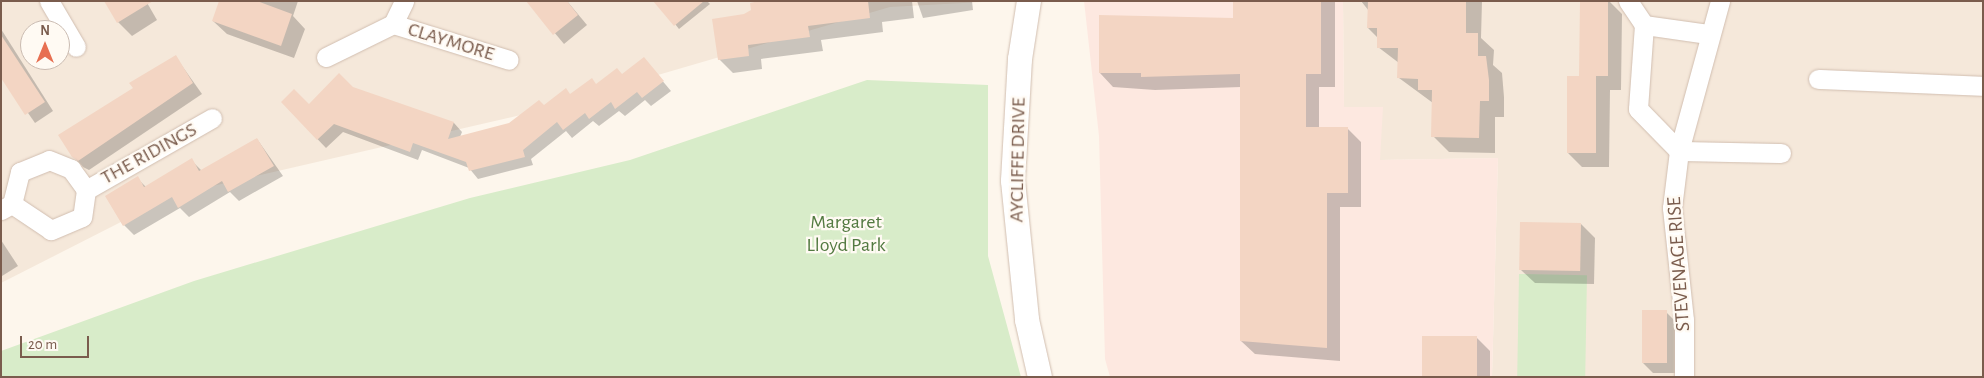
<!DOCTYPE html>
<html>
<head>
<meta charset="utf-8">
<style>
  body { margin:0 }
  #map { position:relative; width:1984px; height:378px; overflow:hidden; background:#fdf6ec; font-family:"Alegreya Sans",sans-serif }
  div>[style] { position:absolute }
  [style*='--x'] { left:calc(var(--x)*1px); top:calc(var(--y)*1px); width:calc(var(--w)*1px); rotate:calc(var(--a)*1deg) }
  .residential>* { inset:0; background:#f5e8da }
  .commercial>* { inset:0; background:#fde8e0 }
  .green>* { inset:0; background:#d8ecc9; transform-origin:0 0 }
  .shadow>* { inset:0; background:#0003 }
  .building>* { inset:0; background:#f3d5c3; transform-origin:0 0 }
  .roads { filter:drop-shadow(0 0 1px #d1beb0) drop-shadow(0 0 1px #d1beb0) }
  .minor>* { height:19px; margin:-9.5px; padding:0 9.5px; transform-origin:9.5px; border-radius:9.5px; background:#fff }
  .tertiary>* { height:24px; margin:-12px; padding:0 12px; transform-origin:12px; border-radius:12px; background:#fff }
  span { translate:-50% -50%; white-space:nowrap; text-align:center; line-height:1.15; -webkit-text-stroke:4.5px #fffaf3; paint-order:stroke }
  .street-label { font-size:20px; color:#7a5c4d }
  .park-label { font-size:20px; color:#537a41 }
  .frame { position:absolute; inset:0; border:2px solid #7a5c4d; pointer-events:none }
  .north { position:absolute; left:20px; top:20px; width:50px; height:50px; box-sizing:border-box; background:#fffaf3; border:1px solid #cabbb1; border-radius:50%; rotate:0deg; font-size:14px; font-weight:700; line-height:20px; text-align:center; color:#7a5c4d }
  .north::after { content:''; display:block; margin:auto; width:18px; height:22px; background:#e76f51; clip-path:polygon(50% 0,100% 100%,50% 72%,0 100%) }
  .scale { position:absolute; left:20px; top:336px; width:69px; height:22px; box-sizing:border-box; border:2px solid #7a5c4d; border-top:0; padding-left:6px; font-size:15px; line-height:18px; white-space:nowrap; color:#7a5c4d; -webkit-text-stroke:4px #fffaf3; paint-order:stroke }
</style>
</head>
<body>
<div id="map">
  <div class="residential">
    <div style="clip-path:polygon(evenodd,1px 1px,1001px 1px,890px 7px,521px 115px,174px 195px,1px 283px,1px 1px,30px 30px,60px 30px,60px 60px,30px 60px,30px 30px)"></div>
    <div style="clip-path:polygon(1343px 1px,1983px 1px,1983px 377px,1492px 377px,1498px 158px,1380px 160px,1344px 107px)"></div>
  </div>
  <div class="commercial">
    <div style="clip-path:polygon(1084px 1px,1343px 1px,1344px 107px,1383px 107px,1380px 160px,1498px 158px,1492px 377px,1110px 377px,1105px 359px,1099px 136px)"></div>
  </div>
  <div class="green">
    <div style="clip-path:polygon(867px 80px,988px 85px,988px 256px,1021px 377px,1px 377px,1px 351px,194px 281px,470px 198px,630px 160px)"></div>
    <div style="left:1519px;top:274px;width:68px;height:103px;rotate:1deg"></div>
  </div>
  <div class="shadow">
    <div style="clip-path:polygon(146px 1px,157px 20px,132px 36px,118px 22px)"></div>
    <div style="clip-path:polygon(220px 1px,298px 1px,293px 16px,305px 29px,294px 58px,227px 34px,213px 21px)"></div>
    <div style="clip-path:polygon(528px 1px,567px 1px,587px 25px,564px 44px)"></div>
    <div style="clip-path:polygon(657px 1px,707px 1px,710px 4px,679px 29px)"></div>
    <div style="clip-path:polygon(770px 1px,912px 1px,914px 18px,882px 22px,883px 32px,821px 40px,823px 51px,761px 59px,762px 69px,733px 73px,719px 59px,744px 15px)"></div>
    <div style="clip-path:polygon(917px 1px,972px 1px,973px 10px,923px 18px)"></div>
    <div style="clip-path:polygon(1234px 1px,1335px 1px,1335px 87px,1319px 87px,1319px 128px,1347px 128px,1361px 142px,1361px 207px,1340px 207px,1340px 361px,1255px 354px,1241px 341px,1241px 87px,1155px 90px,1113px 87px,1100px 73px,1234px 19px)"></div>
    <div style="clip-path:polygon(1361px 1px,1482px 1px,1481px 38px,1494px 50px,1493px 65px,1502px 73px,1504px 97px,1504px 117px,1495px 117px,1495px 153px,1449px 152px,1433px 136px,1433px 103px,1399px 78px,1399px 63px,1378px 47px,1378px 38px,1368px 28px,1369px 11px)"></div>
    <div style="clip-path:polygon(1581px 1px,1609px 1px,1622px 14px,1621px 90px,1610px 90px,1609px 167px,1582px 167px,1568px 153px,1581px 77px)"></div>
    <div style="clip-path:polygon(1px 29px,53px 111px,35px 123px,1px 74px)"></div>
    <div style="clip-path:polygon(175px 56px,202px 94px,89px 170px,83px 167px,73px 156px,134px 89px)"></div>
    <div style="clip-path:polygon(644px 59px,671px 91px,651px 106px,645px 100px,625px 116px,619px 111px,599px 126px,593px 121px,572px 138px,566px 131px,531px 159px,533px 165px,478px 179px,469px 168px,422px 150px,418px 160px,343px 132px,326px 148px,282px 102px,309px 106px,353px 88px,454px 123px,462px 132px,460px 137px,510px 125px,623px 75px)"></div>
    <div style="clip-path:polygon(257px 139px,283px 176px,239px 201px,230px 192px,189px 217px,180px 208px,134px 235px,124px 225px,137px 178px,146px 187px,191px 160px,202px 171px)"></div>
    <div style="clip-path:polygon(1581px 224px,1595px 238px,1594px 284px,1535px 283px,1521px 270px)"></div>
    <div style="clip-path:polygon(1px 240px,18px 266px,2px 276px,1px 275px)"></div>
    <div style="clip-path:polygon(1666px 312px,1676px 322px,1676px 373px,1653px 373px,1643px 363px)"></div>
    <div style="clip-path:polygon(1477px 338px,1490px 351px,1490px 377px,1423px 377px)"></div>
  </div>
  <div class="building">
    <div style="clip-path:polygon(104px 1px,153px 1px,117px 23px)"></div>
    <div style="clip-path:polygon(219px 1px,257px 1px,292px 14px,281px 46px,212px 21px)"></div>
    <div style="clip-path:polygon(526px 1px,567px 1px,578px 15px,553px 35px)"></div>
    <div style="clip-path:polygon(653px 1px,704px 1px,674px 26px)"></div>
    <div style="clip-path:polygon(759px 1px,868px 1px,870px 18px,808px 26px,810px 37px,748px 45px,749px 56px,718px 60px,712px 19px,744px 14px,751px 10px,750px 3px)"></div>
    <div style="clip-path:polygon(1233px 1px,1321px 1px,1321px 74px,1306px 74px,1306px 127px,1348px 127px,1348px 193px,1327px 193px,1327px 348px,1240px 341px,1240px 74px,1141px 77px,1141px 73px,1099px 73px,1099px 15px,1233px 18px)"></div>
    <div style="clip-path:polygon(1368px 1px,1466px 1px,1466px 33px,1478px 33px,1478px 56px,1486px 56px,1489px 80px,1489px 101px,1480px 101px,1479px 138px,1431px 137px,1432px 90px,1418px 90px,1418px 79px,1397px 78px,1398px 48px,1377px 48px,1377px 28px,1367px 28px)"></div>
    <div style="clip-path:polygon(1580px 1px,1608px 1px,1608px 76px,1596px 76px,1596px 153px,1567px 153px,1567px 76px,1579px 76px)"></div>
    <div style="clip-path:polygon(1px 35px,45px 102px,25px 115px,1px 78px)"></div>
    <div style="clip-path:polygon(176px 55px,193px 83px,78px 161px,72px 157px,58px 135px,133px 88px,129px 83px)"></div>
    <div style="clip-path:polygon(644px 57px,664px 81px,642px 98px,637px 92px,615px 109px,611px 102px,589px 119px,585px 113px,563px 130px,557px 122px,523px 150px,525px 157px,469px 171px,466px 162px,413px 143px,410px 152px,334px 124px,317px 140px,281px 102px,294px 89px,309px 104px,339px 73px,353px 87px,454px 122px,448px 139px,509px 123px,539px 100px,544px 105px,566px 88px,570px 94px,592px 78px,596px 84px,617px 68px,622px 74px)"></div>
    <div style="clip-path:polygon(257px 138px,274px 166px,228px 192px,222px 181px,178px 208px,172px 197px,123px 226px,105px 196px,138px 176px,144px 187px,192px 158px,199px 171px)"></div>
    <div style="left:1520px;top:222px;width:61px;height:48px;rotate:1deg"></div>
    <div style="left:1642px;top:310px;width:25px;height:53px"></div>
    <div style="left:1422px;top:336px;width:55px;height:41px"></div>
  </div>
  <div class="roads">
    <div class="minor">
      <div style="--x:49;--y:1;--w:53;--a:59.6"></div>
      <div style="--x:1628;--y:1;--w:29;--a:56"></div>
      <div style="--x:393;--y:24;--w:25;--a:-64"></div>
      <div style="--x:1708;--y:34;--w:65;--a:-172"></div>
      <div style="--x:1644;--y:25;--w:84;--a:94.1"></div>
      <div style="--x:1638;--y:109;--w:59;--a:45.7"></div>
      <div style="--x:1679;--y:151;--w:102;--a:1.1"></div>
      <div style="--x:326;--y:57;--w:75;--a:-26.2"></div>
      <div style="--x:393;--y:24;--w:121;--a:17.2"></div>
      <div style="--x:1818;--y:79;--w:165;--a:2.4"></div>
      <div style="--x:86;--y:190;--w:145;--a:-29.7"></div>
      <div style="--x:1;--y:210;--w:13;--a:-29"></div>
      <div style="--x:12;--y:204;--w:33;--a:-76"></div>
      <div style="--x:20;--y:172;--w:31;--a:-22"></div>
      <div style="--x:49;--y:160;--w:24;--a:22"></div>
      <div style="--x:71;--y:169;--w:26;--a:54"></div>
      <div style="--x:86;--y:190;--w:27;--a:98"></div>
      <div style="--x:82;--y:217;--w:34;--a:157"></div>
      <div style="--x:51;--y:230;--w:47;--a:-146.3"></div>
      <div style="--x:1684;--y:377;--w:57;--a:-90"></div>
      <div style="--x:1684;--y:320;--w:113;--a:-96.1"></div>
      <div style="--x:1672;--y:208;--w:57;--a:-83"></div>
      <div style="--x:1679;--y:151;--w:156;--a:-74.7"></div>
    </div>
    <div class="tertiary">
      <div style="--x:1029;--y:1;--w:59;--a:98.8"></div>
      <div style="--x:1020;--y:59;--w:122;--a:93.3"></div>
      <div style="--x:1013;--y:181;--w:140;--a:84.2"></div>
      <div style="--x:1027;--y:320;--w:58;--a:77.2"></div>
    </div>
  </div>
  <div class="street-label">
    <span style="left:451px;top:42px;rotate:17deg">CLAYMORE</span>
    <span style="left:149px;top:154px;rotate:-29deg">THE RIDINGS</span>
    <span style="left:1018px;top:160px;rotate:-89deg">AYCLIFFE DRIVE</span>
    <span style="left:1679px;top:264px;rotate:-94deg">STEVENAGE RISE</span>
  </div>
  <div class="park-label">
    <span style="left:846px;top:234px">Margaret<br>Lloyd Park</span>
  </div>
  <div class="frame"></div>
  <div class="north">N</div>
  <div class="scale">20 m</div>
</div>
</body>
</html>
